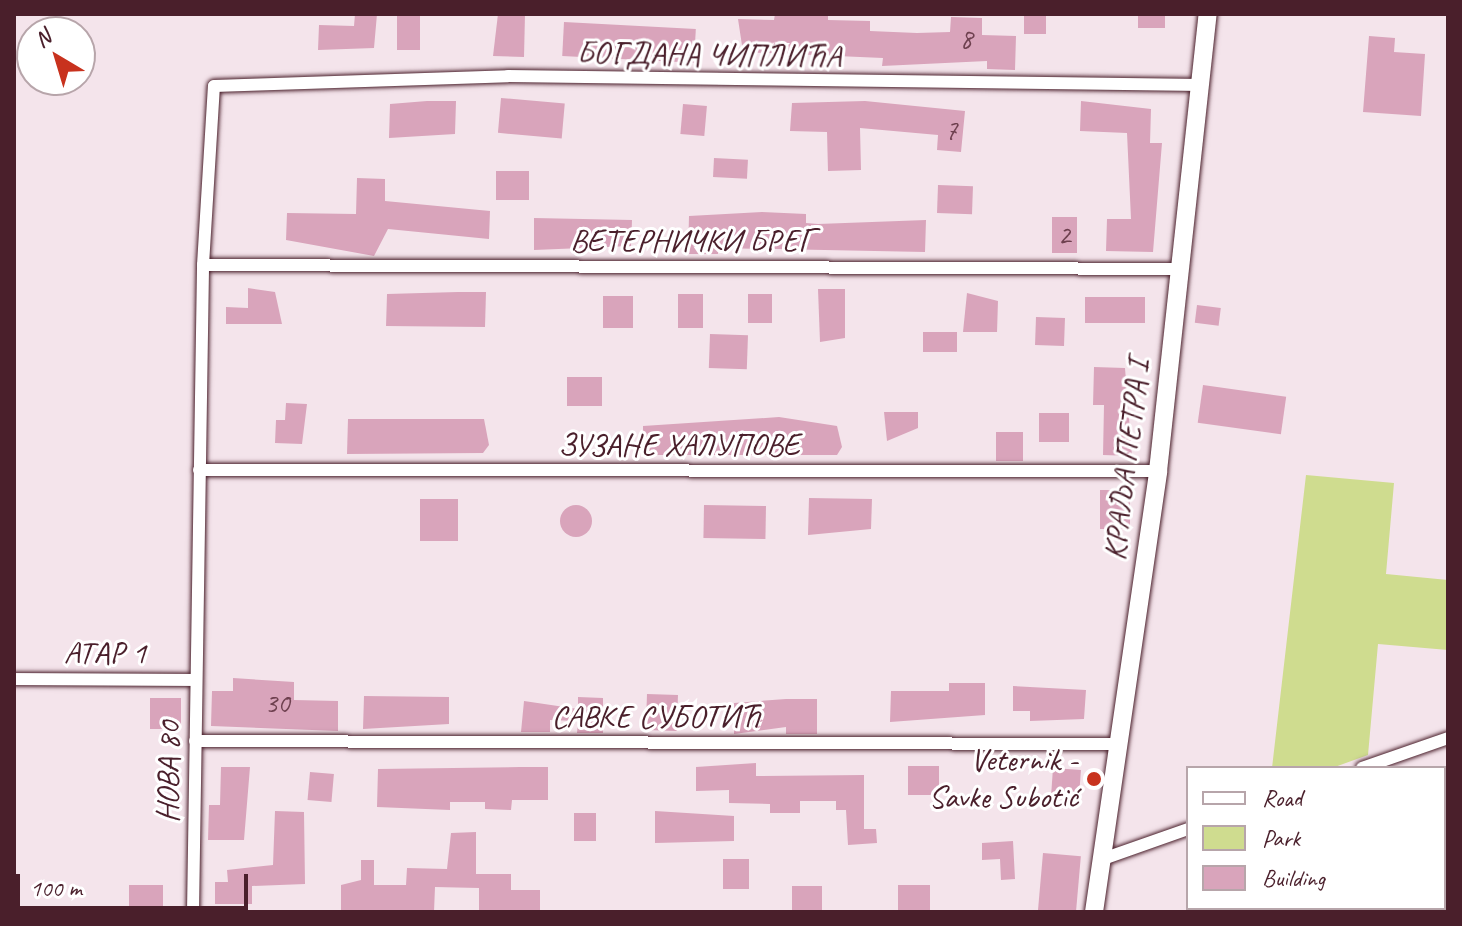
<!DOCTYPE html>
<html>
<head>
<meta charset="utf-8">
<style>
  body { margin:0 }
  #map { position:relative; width:1462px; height:926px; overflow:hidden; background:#f4e4eb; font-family:Caveat,sans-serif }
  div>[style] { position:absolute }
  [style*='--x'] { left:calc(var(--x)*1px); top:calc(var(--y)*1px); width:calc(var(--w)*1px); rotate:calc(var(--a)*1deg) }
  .green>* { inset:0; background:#cfdc8f }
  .building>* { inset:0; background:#d9a4bb; transform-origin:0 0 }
  .round { border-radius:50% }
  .roads { filter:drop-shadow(0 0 2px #4a1f2b) drop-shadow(0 0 2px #4a1f2b) }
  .street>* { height:12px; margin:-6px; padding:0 6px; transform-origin:6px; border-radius:6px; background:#fff }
  .secondary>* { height:18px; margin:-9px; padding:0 9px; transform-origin:9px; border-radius:9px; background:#fff }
  .dots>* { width:22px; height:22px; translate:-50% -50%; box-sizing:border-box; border:4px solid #fff; border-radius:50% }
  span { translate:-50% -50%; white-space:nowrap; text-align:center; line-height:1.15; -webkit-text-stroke:6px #fff; paint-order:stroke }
  .number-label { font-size:28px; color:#6e404f }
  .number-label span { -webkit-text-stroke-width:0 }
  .street-label { font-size:32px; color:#4a1f2b }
  .poi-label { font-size:32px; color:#4a1f2b }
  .right { translate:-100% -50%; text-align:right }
  .frame { position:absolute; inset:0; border:16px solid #4a1f2b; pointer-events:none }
  .legend { position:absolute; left:1186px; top:766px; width:260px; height:144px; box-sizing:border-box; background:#fff; border:2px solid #b7a5aa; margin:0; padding:10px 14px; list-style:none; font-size:24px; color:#4a1f2b }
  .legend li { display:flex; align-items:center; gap:16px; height:40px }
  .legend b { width:40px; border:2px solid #b7a5aa }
  .north { position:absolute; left:16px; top:16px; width:80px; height:80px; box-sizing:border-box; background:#fff; border:2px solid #b7a5aa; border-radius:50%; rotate:322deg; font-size:22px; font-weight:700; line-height:32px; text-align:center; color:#4a1f2b }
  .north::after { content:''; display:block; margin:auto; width:28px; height:36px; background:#c8321e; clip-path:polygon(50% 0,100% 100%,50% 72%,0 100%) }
  .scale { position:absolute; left:16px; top:874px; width:232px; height:36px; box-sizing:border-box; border:4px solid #4a1f2b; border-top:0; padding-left:10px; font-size:24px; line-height:28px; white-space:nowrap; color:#4a1f2b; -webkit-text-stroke:6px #fff; paint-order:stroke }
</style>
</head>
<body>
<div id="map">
  <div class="green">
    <div style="clip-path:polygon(1306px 475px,1394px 483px,1386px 574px,1448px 580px,1448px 650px,1378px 644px,1368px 755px,1332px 768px,1272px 768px)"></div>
  </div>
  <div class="building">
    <div style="clip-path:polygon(355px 14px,377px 14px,374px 48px,318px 50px,319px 25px,354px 26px)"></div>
    <div style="left:397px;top:14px;width:23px;height:36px"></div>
    <div style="clip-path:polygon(498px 14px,525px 14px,524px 57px,493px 56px)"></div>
    <div style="clip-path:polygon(775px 14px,828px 14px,828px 20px,870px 21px,870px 31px,917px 33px,950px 32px,951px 17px,982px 18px,982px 35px,1016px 36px,1015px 70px,987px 69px,987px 61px,882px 66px,883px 58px,743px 52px,738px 19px,774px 20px)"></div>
    <div style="left:1024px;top:14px;width:22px;height:20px"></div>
    <div style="left:1138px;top:14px;width:27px;height:14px"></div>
    <div style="left:564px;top:22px;width:132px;height:34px;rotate:3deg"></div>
    <div style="clip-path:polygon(1369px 36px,1395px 38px,1394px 52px,1425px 54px,1421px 116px,1363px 112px)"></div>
    <div style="left:501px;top:98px;width:64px;height:35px;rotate:5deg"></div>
    <div style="clip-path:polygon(427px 101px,456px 101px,455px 134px,389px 138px,390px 104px)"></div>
    <div style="clip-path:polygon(865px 101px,965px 111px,961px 152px,937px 150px,938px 135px,860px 128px,861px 170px,828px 171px,827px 132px,790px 131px,792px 103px)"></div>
    <div style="clip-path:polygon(1081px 101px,1151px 109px,1150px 143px,1162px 143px,1153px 252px,1106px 251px,1107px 219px,1131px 219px,1127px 133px,1080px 131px)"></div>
    <div style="left:683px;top:104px;width:24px;height:30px;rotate:5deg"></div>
    <div style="left:714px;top:158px;width:34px;height:19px;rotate:3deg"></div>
    <div style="left:496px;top:171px;width:33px;height:29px"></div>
    <div style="clip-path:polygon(357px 178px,385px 179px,385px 201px,490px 211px,489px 239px,388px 229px,374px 256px,286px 240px,287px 213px,356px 214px)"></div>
    <div style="left:938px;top:185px;width:35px;height:28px;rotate:2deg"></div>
    <div style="clip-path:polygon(762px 212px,806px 214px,806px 223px,818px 224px,926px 220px,925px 252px,718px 248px,718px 254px,688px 254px,689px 216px)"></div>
    <div style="left:1052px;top:217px;width:25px;height:36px"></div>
    <div style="clip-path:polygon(534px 218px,632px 220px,631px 246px,534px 250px)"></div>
    <div style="clip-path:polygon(248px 288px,275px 292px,282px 324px,226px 324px,226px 307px,248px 308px)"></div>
    <div style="clip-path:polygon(818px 289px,845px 289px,845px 338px,820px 342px)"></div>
    <div style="clip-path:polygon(458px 292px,486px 292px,485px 327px,386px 326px,387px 294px)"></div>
    <div style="clip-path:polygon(967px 293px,998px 301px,997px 332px,963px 332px)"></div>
    <div style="left:678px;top:294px;width:25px;height:34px"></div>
    <div style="left:748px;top:294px;width:24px;height:29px"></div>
    <div style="left:603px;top:296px;width:30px;height:32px"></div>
    <div style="left:1145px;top:297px;width:26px;height:60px;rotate:90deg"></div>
    <div style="left:1197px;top:305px;width:24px;height:18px;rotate:7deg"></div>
    <div style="left:1036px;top:317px;width:29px;height:28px;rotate:2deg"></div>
    <div style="left:923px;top:332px;width:34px;height:20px"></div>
    <div style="left:710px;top:334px;width:38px;height:34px;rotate:2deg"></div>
    <div style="clip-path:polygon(1094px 367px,1125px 368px,1132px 456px,1103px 455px,1104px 405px,1093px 405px)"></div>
    <div style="left:567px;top:377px;width:35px;height:29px"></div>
    <div style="left:1203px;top:385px;width:84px;height:38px;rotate:8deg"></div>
    <div style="clip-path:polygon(286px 403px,307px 404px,302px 444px,275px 443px,276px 420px,285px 420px)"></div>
    <div style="clip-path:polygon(884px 412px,918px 412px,918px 428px,887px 441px)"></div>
    <div style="left:1039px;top:413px;width:30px;height:29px"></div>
    <div style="clip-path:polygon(779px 417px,837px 426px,842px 447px,837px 455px,643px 455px,643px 426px)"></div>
    <div style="clip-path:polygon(348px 419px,484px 419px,489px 445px,483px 453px,347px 454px)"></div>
    <div style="left:996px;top:432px;width:27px;height:29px"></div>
    <div style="left:1100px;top:490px;width:30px;height:39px"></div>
    <div style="clip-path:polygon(809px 498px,872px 499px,871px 529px,808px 535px)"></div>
    <div style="left:420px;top:499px;width:38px;height:42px"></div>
    <div class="round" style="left:560px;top:505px;width:32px;height:32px"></div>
    <div style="left:704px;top:505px;width:62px;height:33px;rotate:1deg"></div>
    <div style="clip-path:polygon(233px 678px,294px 682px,294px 700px,338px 701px,338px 731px,211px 726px,212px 691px,233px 691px)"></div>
    <div style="clip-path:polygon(949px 683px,985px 683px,985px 715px,890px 722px,891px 691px,949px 691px)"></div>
    <div style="clip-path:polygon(1013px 686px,1086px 690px,1084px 719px,1030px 721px,1030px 711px,1013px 711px)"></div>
    <div style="left:647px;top:694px;width:31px;height:36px;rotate:2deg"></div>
    <div style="clip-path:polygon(364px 696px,449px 697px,449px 724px,363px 729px)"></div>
    <div style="clip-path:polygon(578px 697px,603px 698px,603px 733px,577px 733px,578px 721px,550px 720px,550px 732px,521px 732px,524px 701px,578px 709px)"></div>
    <div style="left:150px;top:698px;width:31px;height:31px"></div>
    <div style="clip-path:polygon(786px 699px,817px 699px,817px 734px,786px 734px,786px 727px,734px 734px,734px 703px)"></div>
    <div style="clip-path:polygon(756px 763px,756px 776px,864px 775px,864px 829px,876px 829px,877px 843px,848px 845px,846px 810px,836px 810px,836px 801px,800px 801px,800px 813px,770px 813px,770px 804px,729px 803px,729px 790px,696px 791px,696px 767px)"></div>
    <div style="left:908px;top:766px;width:31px;height:29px"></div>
    <div style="clip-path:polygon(221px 767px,250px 767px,244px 840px,208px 840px,209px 805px,220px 805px)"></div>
    <div style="clip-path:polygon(520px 767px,548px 767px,548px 800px,512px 800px,511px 810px,485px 809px,485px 802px,450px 802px,450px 810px,377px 807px,378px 769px)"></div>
    <div style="left:1053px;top:768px;width:28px;height:30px;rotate:4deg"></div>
    <div style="left:310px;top:772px;width:24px;height:28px;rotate:5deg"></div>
    <div style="clip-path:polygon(275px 811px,304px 812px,305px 884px,252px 886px,252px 904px,215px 904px,215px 882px,228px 882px,227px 870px,273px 865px)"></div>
    <div style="clip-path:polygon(655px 811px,734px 816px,734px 841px,655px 843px)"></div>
    <div style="left:574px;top:813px;width:22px;height:28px"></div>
    <div style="clip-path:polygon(476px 832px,476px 874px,511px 874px,511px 890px,540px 890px,540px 910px,479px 912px,479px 888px,435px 887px,434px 912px,341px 912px,341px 885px,361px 880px,361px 860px,374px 860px,374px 885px,406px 885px,407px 868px,447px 869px,451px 833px)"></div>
    <div style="clip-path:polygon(1013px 841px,1015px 879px,1001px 880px,1000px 859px,982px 860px,982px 843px)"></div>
    <div style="left:1043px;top:853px;width:38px;height:59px;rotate:5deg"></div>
    <div style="left:749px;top:859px;width:30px;height:26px;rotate:90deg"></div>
    <div style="left:163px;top:885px;width:26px;height:34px;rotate:90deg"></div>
    <div style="left:898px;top:885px;width:32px;height:27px"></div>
    <div style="left:792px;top:886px;width:30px;height:26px"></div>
  </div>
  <div class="roads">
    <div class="street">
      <div style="--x:203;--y:265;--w:978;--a:0.23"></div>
      <div style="--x:199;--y:470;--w:959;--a:0.06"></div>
      <div style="--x:14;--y:679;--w:181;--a:0.3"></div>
      <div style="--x:195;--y:741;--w:922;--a:0.19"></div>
      <div style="--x:1362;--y:768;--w:91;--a:-19.2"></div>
      <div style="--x:1100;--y:860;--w:93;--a:-19.4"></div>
      <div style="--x:193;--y:912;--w:647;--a:-89.11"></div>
      <div style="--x:203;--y:265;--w:179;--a:-86.5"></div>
      <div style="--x:214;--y:86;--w:294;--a:-1.9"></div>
      <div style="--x:508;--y:76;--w:694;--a:0.74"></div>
      <div style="--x:1439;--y:912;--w:9;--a:-18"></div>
    </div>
    <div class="secondary">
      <div style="--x:1094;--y:912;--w:446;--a:-81.7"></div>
      <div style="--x:1158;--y:471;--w:460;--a:-83.8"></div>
    </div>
  </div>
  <div class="dots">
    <div style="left:1094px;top:779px;background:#c8321e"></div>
  </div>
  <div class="number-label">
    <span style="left:966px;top:39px">8</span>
    <span style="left:951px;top:130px">7</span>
    <span style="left:1064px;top:235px">2</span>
    <span style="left:277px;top:703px">30</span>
  </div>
  <div class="street-label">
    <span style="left:709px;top:55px;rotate:1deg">БОГДАНА ЧИПЛИЋА</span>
    <span style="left:692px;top:241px">ВЕТЕРНИЧКИ БРЕГ</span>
    <span style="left:679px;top:445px">ЗУЗАНЕ ХАЛУПОВЕ</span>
    <span style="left:1127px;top:460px;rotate:-83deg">КРАЉА ПЕТРА I</span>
    <span style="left:105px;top:653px">АТАР 1</span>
    <span style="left:656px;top:717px">САВКЕ СУБОТИЋ</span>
    <span style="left:169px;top:772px;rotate:-89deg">НОВА 80</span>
  </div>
  <div class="poi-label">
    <span class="right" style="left:1078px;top:779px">Veternik -<br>Savke Subotić</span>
  </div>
  <div class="frame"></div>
  <ul class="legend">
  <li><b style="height:10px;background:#fff"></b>Road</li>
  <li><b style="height:22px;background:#cfdc8f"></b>Park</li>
  <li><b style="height:22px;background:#d9a4bb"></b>Building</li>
  </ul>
  <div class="north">N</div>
  <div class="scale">100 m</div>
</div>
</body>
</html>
